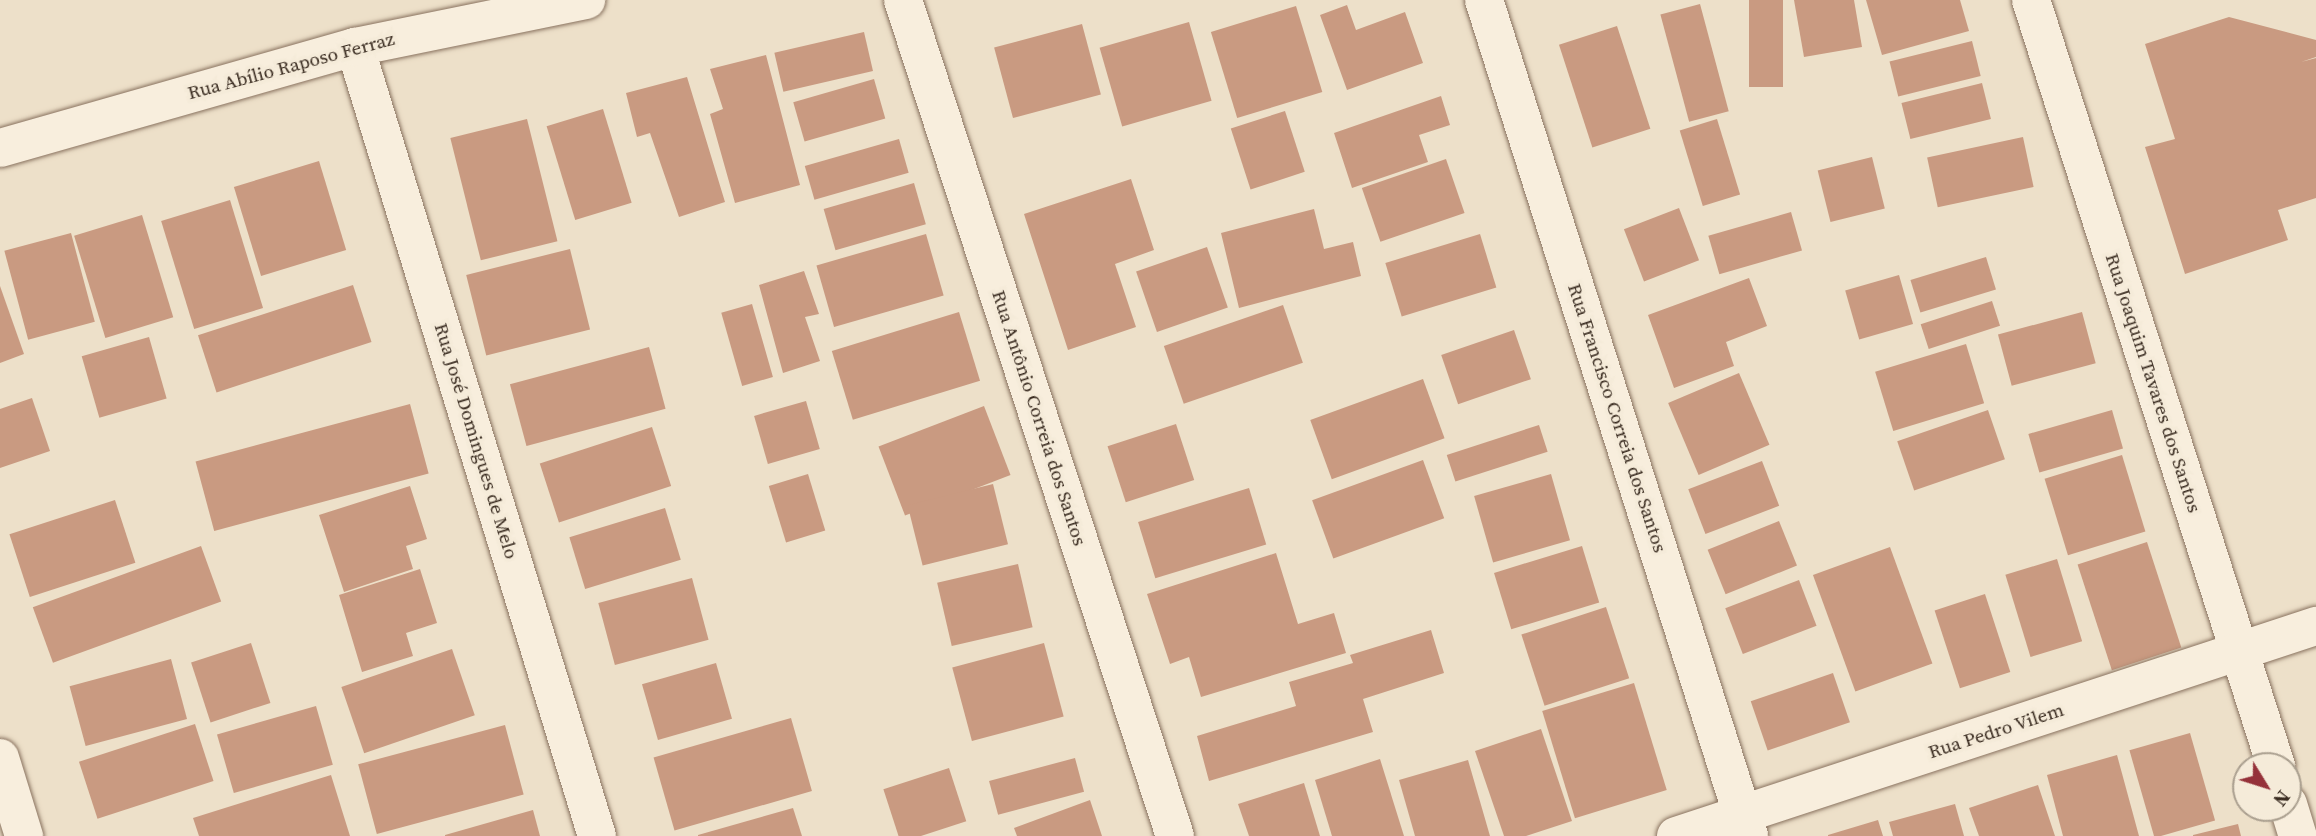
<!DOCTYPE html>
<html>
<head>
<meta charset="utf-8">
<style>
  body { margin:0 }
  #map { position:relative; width:2316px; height:836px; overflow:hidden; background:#ede0c9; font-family:"Source Serif 4",serif }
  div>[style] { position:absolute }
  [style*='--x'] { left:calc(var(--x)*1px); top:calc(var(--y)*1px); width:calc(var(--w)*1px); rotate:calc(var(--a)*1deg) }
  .building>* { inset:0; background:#c99a81; transform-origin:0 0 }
  .roads { filter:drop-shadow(0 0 2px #89725f) drop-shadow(0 0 2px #89725f) }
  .minor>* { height:38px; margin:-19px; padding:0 19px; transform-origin:19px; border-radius:19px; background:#f8eedd }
  .tertiary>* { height:38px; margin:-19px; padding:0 19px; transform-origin:19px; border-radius:19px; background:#f8eedd }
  span { translate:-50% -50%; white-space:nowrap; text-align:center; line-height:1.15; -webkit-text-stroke:7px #f5ebd9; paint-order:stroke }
  .street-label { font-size:19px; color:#3a2c21 }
  .north { position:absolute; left:2232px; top:752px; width:70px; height:70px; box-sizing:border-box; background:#f5ebd9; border:2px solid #aa9f8f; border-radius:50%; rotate:128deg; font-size:19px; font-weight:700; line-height:28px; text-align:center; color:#3a2c21 }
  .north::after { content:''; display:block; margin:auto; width:24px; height:32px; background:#953139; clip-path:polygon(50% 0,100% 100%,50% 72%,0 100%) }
</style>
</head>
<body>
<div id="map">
  <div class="building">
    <div style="left:1749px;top:0;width:34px;height:87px"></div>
    <div style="clip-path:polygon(1794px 0,1854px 0,1862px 47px,1804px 57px)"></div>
    <div style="clip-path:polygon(1866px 0,1960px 0,1969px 31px,1882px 55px)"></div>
    <div style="left:1700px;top:4px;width:111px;height:41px;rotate:75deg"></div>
    <div style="clip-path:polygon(1347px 5px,1356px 30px,1405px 12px,1423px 63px,1347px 90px,1320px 15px)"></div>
    <div style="left:1296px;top:6px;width:90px;height:89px;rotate:73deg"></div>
    <div style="clip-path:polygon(2229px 17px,2316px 40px,2316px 57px,2301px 62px,2316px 58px,2316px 198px,2278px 210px,2288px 240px,2185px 274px,2145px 147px,2175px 139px,2145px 44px)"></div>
    <div style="left:1189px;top:22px;width:82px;height:93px;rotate:74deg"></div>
    <div style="left:1082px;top:24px;width:73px;height:91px;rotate:75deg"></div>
    <div style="left:1617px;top:26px;width:108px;height:61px;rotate:72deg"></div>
    <div style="left:864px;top:32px;width:40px;height:92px;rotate:77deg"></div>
    <div style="left:1972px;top:41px;width:36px;height:85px;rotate:76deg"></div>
    <div style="clip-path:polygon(766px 55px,800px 185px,735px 203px,710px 114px,723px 109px,710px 69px)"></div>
    <div style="clip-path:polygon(687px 77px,725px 202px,679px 217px,650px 133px,637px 137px,626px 93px)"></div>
    <div style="left:874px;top:79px;width:41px;height:84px;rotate:74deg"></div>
    <div style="left:1982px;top:83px;width:37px;height:83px;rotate:76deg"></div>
    <div style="clip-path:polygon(1441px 96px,1450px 125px,1419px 135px,1428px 162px,1352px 188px,1334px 133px)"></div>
    <div style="left:603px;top:109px;width:98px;height:59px;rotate:73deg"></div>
    <div style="left:1285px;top:111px;width:64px;height:57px;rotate:72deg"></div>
    <div style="left:527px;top:119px;width:126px;height:79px;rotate:76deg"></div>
    <div style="left:1717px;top:119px;width:79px;height:39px;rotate:73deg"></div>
    <div style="left:2023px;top:137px;width:51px;height:98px;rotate:78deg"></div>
    <div style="left:899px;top:139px;width:35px;height:98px;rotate:74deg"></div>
    <div style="left:1872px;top:157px;width:53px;height:56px;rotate:76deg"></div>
    <div style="left:1446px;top:159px;width:57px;height:89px;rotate:71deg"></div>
    <div style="left:319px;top:161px;width:93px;height:89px;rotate:73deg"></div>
    <div style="clip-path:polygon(1131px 179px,1154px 250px,1115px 264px,1136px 327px,1068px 350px,1024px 214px)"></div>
    <div style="left:914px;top:183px;width:43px;height:94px;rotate:74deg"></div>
    <div style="left:230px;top:200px;width:113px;height:72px;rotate:73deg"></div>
    <div style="left:1679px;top:208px;width:56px;height:59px;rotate:69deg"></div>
    <div style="clip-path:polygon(1314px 209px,1324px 249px,1353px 242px,1361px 276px,1239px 308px,1221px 233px)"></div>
    <div style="left:1791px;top:212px;width:40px;height:86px;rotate:74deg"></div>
    <div style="left:142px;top:215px;width:107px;height:71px;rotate:73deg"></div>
    <div style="left:71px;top:233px;width:92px;height:69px;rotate:75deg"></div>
    <div style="left:926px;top:234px;width:64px;height:114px;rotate:74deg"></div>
    <div style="left:1480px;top:234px;width:56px;height:99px;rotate:73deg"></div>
    <div style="left:1207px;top:247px;width:64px;height:75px;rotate:71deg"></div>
    <div style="left:570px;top:249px;width:83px;height:107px;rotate:76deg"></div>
    <div style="left:1986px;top:257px;width:34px;height:79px;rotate:73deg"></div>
    <div style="clip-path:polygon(804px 271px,819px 314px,805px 317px,820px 361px,783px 373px,759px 285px)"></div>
    <div style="left:1899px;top:275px;width:51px;height:56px;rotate:74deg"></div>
    <div style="clip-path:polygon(1749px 278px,1767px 326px,1726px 342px,1734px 366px,1674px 388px,1648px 315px)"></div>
    <div style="left:353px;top:285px;width:60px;height:163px;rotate:72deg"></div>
    <div style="clip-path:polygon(0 286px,24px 354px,0 363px)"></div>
    <div style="left:1992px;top:301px;width:26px;height:75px;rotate:72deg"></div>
    <div style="left:752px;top:304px;width:76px;height:32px;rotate:74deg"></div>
    <div style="left:1283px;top:305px;width:61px;height:126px;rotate:71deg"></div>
    <div style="left:959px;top:312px;width:72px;height:133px;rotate:73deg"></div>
    <div style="left:2082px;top:312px;width:53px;height:87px;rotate:75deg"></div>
    <div style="left:1514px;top:330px;width:52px;height:77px;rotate:71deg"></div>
    <div style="left:149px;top:337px;width:64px;height:70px;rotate:74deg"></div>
    <div style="left:1966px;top:344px;width:62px;height:95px;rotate:73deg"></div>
    <div style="left:649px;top:347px;width:64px;height:144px;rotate:75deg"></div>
    <div style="left:1739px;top:373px;width:78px;height:77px;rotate:67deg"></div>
    <div style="left:1423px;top:379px;width:63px;height:120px;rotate:70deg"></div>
    <div style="clip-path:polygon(32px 398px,50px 451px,0 468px,0 409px)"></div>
    <div style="left:806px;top:401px;width:50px;height:54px;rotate:74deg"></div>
    <div style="left:410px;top:404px;width:72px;height:222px;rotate:75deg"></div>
    <div style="left:984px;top:406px;width:74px;height:113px;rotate:69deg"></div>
    <div style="left:1988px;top:410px;width:52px;height:96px;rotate:71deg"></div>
    <div style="left:2112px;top:410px;width:40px;height:87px;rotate:74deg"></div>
    <div style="left:1176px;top:424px;width:59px;height:72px;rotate:72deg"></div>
    <div style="left:1539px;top:425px;width:28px;height:97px;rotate:72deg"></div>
    <div style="left:652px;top:427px;width:62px;height:118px;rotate:72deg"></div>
    <div style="left:2122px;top:455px;width:80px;height:81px;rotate:73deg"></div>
    <div style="left:1423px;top:460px;width:62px;height:118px;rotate:70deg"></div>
    <div style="left:1762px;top:461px;width:48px;height:79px;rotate:69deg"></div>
    <div style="left:808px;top:474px;width:59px;height:41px;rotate:73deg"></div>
    <div style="left:1551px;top:474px;width:69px;height:80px;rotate:74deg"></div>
    <div style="left:993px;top:484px;width:62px;height:88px;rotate:76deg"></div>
    <div style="clip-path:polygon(410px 486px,427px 539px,406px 546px,413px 569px,344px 592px,319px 515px)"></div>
    <div style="left:1249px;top:488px;width:59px;height:116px;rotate:73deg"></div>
    <div style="left:115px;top:500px;width:66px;height:111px;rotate:72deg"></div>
    <div style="left:665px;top:508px;width:54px;height:100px;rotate:73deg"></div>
    <div style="left:1779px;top:521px;width:48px;height:77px;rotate:68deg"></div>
    <div style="left:2147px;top:542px;width:111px;height:73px;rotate:72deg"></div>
    <div style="left:201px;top:546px;width:59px;height:179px;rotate:70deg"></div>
    <div style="left:1582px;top:546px;width:59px;height:92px;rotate:73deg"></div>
    <div style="left:1890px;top:547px;width:124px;height:82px;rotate:70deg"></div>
    <div style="clip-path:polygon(1276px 553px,1298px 624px,1334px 613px,1346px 653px,1201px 697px,1189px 657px,1170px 664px,1147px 594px)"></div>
    <div style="left:2057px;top:559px;width:86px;height:54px;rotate:73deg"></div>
    <div style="left:1018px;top:564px;width:65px;height:83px;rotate:77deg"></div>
    <div style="clip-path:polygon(420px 569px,437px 623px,406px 633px,413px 656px,362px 672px,339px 595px)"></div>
    <div style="left:692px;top:578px;width:64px;height:97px;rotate:75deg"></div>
    <div style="left:1799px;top:580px;width:49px;height:79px;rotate:69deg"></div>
    <div style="left:1985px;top:594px;width:82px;height:53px;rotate:72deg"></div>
    <div style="left:1606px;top:607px;width:75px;height:89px;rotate:72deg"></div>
    <div style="clip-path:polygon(1431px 630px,1444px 673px,1363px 699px,1373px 732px,1209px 781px,1197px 736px,1296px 706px,1289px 682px,1353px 663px,1350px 655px)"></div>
    <div style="left:251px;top:643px;width:63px;height:63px;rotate:72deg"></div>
    <div style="left:1044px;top:643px;width:76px;height:95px;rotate:75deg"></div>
    <div style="left:452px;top:649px;width:70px;height:117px;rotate:71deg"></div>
    <div style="left:171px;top:659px;width:62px;height:105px;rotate:75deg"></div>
    <div style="left:716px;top:663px;width:58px;height:77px;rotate:74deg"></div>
    <div style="left:1833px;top:673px;width:52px;height:87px;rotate:71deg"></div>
    <div style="left:1634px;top:683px;width:112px;height:96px;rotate:73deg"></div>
    <div style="left:316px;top:706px;width:61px;height:103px;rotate:74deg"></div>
    <div style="left:791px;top:718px;width:76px;height:143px;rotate:74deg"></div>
    <div style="left:195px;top:724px;width:60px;height:122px;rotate:72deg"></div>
    <div style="left:505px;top:725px;width:72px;height:152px;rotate:75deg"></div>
    <div style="clip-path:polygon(1541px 729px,1572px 821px,1526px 836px,1504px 836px,1475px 751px)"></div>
    <div style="left:2190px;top:733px;width:91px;height:63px;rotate:74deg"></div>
    <div style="clip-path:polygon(2117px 755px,2139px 836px,2063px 836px,2047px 775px)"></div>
    <div style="left:1075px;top:758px;width:35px;height:89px;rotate:75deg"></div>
    <div style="clip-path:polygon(1380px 759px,1404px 836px,1332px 836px,1315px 780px)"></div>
    <div style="clip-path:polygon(1468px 760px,1490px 836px,1415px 836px,1399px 780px)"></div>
    <div style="left:949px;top:768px;width:56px;height:69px;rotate:72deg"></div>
    <div style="clip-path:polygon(331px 775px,350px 836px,199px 836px,193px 818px)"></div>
    <div style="clip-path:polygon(1304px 783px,1320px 836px,1249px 836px,1238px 804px)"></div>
    <div style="clip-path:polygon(2038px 785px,2055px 836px,1979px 836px,1969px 808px)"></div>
    <div style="clip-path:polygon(1090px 800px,1102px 836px,1017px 836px,1014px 828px)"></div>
    <div style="clip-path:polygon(1955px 804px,1964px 836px,1893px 836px,1889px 822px)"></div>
    <div style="clip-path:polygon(793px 808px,802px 836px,698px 836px,698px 835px)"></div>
    <div style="clip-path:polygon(533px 810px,540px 836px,445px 836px,445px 835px)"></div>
    <div style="clip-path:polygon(1878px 820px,1883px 836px,1828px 836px,1828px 835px)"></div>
    <div style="clip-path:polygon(2238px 824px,2241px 836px,2193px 836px,2193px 835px)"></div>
  </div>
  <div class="roads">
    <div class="minor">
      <div style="--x:903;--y:0;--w:879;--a:71.98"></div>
      <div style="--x:1484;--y:0;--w:877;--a:72.41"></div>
      <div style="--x:2031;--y:0;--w:804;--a:72.26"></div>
      <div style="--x:355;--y:47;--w:825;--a:72.95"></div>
      <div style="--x:0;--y:758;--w:82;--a:72.9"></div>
      <div style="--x:2288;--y:804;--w:34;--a:73"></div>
      <div style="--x:1676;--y:836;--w:674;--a:-18.17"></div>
    </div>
    <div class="tertiary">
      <div style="--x:0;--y:148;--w:369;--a:-15.9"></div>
      <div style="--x:355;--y:47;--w:236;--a:-11.5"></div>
    </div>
  </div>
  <div class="street-label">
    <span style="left:291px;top:66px;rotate:-15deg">Rua Abílio Raposo Ferraz</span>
    <span style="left:2153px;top:383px;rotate:72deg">Rua Joaquim Tavares dos Santos</span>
    <span style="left:1039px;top:418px;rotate:72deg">Rua Antônio Correia dos Santos</span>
    <span style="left:1617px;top:418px;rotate:72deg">Rua Francisco Correia dos Santos</span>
    <span style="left:476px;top:441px;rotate:73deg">Rua José Domingues de Melo</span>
    <span style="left:1996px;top:731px;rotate:-18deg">Rua Pedro Vilem</span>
  </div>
  <div class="north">N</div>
</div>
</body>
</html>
